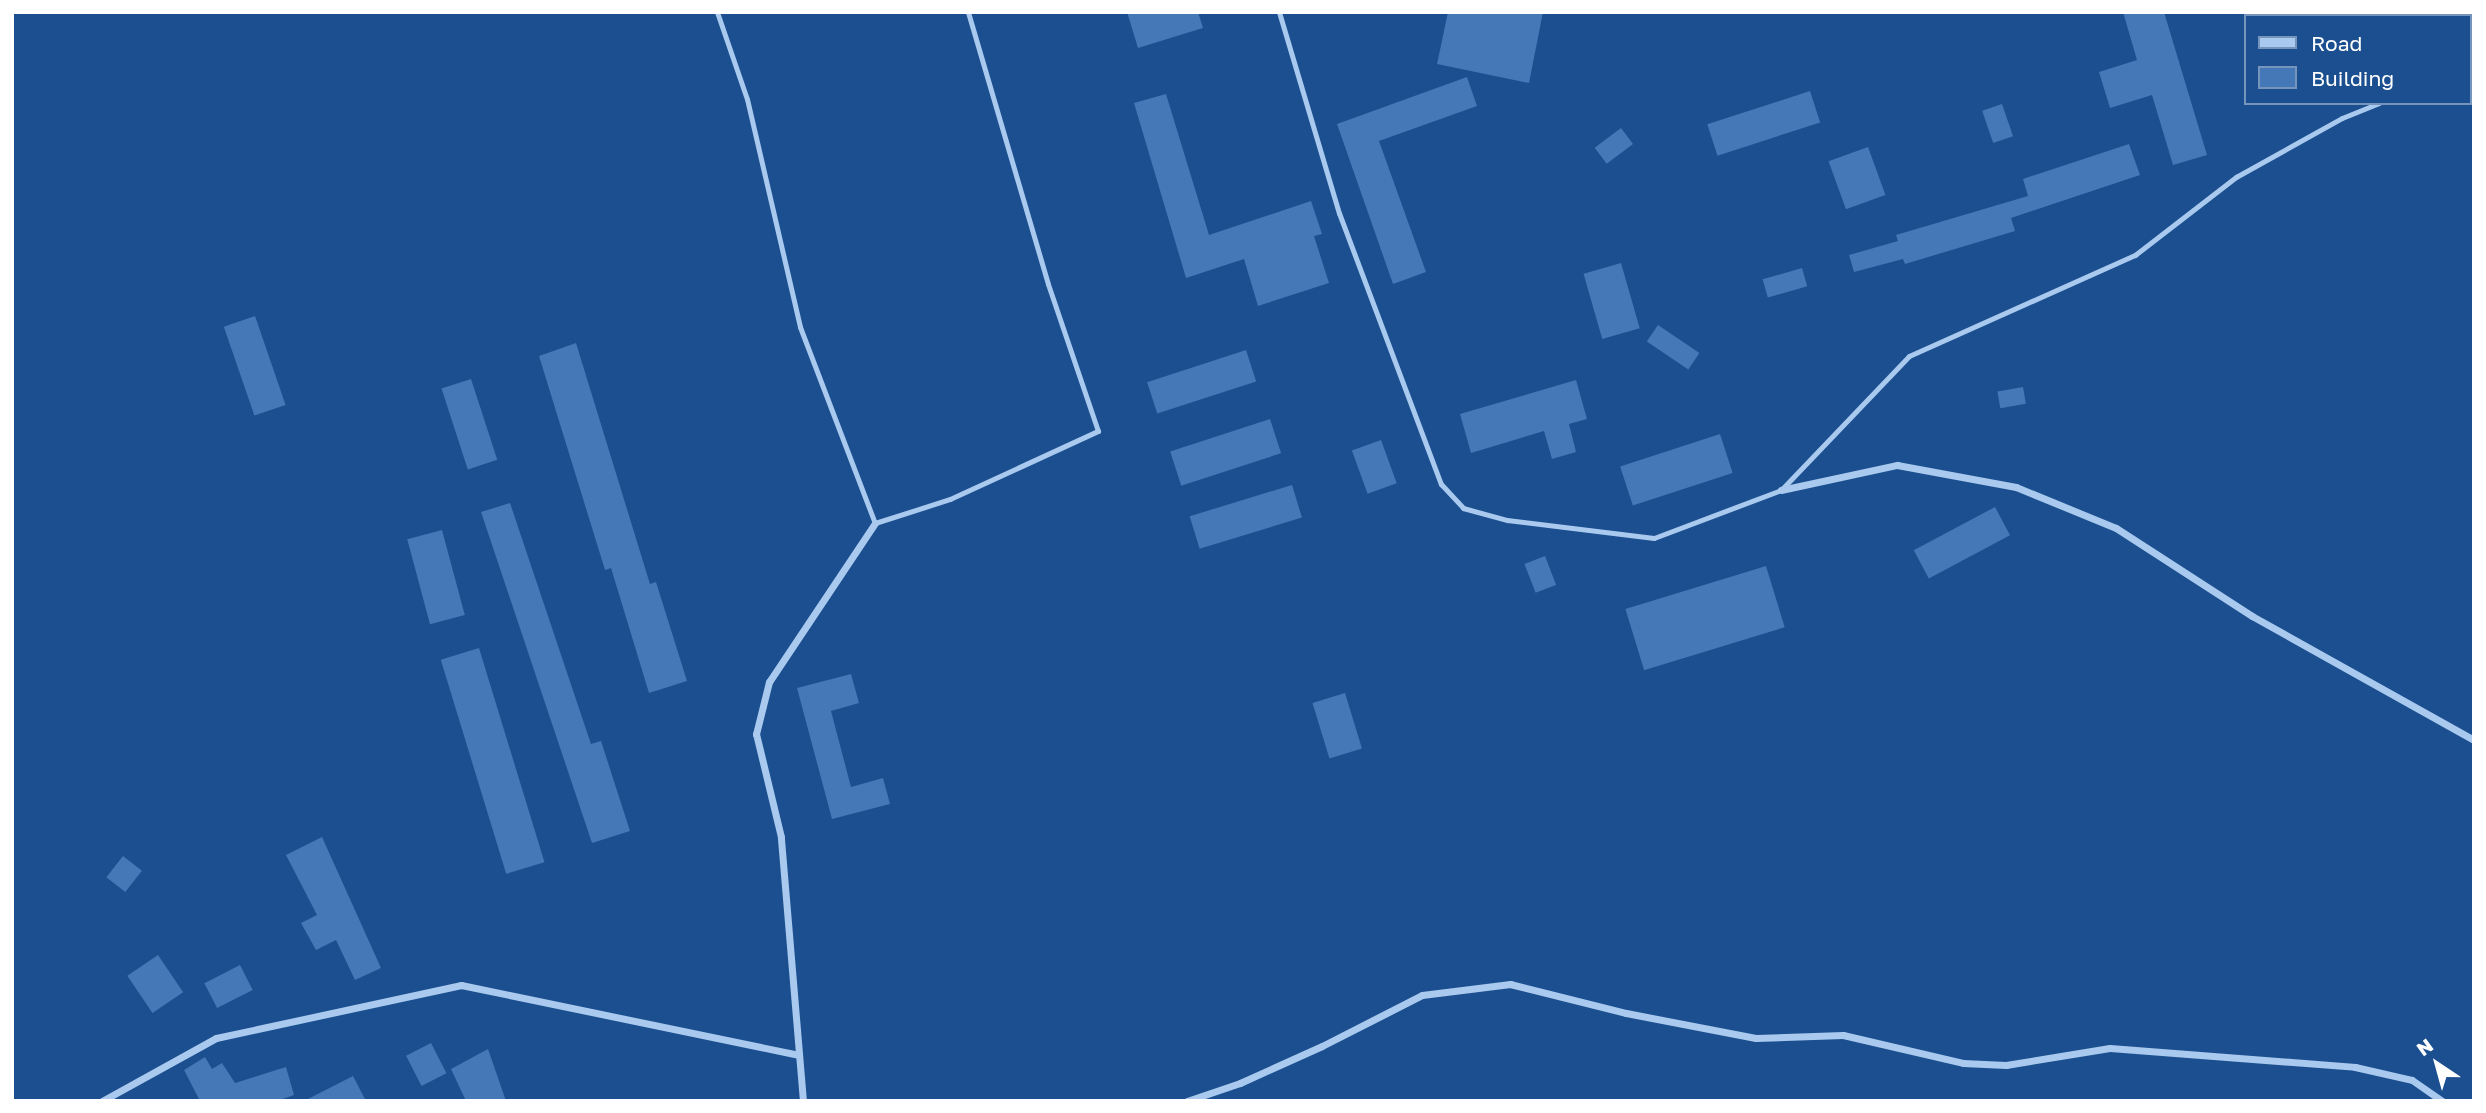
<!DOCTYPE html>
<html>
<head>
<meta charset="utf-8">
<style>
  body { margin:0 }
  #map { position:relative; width:2486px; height:1113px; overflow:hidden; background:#1b4f8f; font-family:"Golos Text",sans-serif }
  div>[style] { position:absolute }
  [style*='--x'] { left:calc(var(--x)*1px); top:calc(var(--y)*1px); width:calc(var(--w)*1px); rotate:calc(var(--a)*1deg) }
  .building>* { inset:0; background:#4478b7; transform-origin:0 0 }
  .service>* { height:5px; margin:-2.5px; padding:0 2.5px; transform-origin:2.5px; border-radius:2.5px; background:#a9c9ee }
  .minor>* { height:7px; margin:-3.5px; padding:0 3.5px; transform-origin:3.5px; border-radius:3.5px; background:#a9c9ee }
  span { translate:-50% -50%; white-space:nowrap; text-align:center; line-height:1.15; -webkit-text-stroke:5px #1b4f8f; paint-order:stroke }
  .frame { position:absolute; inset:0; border:14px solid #fff; pointer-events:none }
  .legend { position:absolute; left:2244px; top:14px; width:228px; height:91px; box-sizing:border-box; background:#1b4f8f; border:2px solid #7695bc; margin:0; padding:9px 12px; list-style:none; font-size:21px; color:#fff }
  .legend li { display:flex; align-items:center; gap:14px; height:35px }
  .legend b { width:35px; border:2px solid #7695bc }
  .north { position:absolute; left:2402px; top:1029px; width:70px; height:70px; -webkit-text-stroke:5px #1b4f8f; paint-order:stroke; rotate:324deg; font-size:19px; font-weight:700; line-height:28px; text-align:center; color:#fff }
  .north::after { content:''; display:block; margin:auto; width:24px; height:32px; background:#fff; clip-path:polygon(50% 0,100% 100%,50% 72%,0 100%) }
</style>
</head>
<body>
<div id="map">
  <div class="building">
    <div style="clip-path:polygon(1127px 12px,1198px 12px,1203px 28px,1138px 48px)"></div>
    <div style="clip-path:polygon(1448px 12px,1543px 12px,1529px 83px,1437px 64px)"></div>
    <div style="clip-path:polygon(2123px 12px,2164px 12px,2207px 155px,2173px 165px,2152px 95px,2110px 108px,2099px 72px,2137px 60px)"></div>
    <div style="clip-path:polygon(1467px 77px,1477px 106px,1379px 141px,1426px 272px,1393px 284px,1337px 124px)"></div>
    <div style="left:1810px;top:91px;width:33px;height:108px;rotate:72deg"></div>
    <div style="clip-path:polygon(1166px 94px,1209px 235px,1311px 201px,1322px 234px,1314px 236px,1329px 283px,1258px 306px,1244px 259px,1186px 278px,1134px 103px)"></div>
    <div style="left:2002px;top:104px;width:34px;height:21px;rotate:71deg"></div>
    <div style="left:1621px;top:128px;width:20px;height:33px;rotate:53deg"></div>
    <div style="clip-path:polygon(2129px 144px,2140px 175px,2011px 218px,2015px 231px,1905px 264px,1903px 259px,1854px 272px,1849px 255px,1898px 241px,1896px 235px,2028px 196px,2023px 179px)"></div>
    <div style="left:1868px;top:147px;width:51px;height:42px;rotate:70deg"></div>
    <div style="left:1621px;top:263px;width:68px;height:39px;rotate:74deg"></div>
    <div style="left:1802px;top:268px;width:19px;height:41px;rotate:74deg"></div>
    <div style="left:255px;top:316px;width:94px;height:33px;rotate:71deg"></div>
    <div style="left:1658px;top:325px;width:50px;height:20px;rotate:34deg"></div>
    <div style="clip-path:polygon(576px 343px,650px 584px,656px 582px,687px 681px,649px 693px,611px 568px,605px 570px,539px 356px)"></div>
    <div style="left:1246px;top:350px;width:33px;height:104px;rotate:72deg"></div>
    <div style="left:471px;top:379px;width:85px;height:31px;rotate:72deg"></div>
    <div style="clip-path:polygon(1576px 380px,1587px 419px,1569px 424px,1576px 452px,1552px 459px,1544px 431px,1471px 453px,1460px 414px)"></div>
    <div style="left:2023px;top:387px;width:17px;height:26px;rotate:80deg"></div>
    <div style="left:1270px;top:419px;width:36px;height:105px;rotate:72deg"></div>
    <div style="left:1720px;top:434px;width:41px;height:105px;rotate:72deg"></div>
    <div style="left:1381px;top:440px;width:46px;height:31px;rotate:70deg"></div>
    <div style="left:1292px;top:485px;width:34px;height:107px;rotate:73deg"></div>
    <div style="clip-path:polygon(510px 503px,591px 744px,601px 741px,630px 831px,592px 843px,481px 512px)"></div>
    <div style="left:1995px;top:507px;width:32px;height:92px;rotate:62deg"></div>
    <div style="left:442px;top:530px;width:88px;height:36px;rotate:75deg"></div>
    <div style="left:1545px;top:556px;width:31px;height:22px;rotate:69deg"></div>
    <div style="left:1766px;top:566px;width:64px;height:147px;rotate:73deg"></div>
    <div style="left:479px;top:648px;width:224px;height:40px;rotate:73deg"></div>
    <div style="clip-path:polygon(851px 674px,859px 703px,831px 711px,851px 787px,883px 778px,890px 804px,832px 819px,797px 688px)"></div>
    <div style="left:1345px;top:693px;width:58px;height:34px;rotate:73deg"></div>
    <div style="clip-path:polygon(322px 837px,381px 968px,355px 980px,336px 940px,316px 950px,301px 923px,317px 915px,286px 855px)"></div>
    <div style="left:123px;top:856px;width:24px;height:27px;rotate:38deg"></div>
    <div style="left:158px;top:955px;width:45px;height:37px;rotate:56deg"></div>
    <div style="left:240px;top:965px;width:28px;height:40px;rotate:63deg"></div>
    <div style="left:431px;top:1043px;width:34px;height:28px;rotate:63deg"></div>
    <div style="clip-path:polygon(488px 1049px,506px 1101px,466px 1101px,451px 1069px)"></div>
    <div style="clip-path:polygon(205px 1057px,212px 1069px,222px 1063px,235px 1083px,286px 1067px,294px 1095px,277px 1101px,200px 1101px,184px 1070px)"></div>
    <div style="clip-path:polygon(353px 1076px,366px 1101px,304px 1101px)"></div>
  </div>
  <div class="service">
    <div style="--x:717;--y:12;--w:92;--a:71"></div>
    <div style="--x:747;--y:99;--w:234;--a:76.9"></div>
    <div style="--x:800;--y:327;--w:210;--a:69.1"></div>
    <div style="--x:875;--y:523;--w:79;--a:-17.7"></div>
    <div style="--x:950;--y:499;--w:163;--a:-24.7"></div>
    <div style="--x:1098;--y:431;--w:155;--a:-108.8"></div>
    <div style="--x:1048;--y:284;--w:284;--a:-106.4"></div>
    <div style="--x:1279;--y:12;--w:210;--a:73.4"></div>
    <div style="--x:1339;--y:213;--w:290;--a:69.4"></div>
    <div style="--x:1441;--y:484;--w:33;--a:47"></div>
    <div style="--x:1463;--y:508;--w:46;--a:15.3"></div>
    <div style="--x:1507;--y:520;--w:148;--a:7"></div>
    <div style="--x:1654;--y:538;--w:136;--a:-20.7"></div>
    <div style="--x:1781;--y:490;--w:185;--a:-46.3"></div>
    <div style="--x:1909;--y:356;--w:248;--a:-24.1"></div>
    <div style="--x:2135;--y:255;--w:128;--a:-37.7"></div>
    <div style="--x:2236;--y:177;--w:121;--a:-29.1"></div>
    <div style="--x:2342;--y:118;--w:40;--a:-22"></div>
    <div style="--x:2470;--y:66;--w:4;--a:-27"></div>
  </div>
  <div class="minor">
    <div style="--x:1781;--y:490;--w:119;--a:-12.2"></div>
    <div style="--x:1897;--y:465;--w:121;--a:10.5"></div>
    <div style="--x:2016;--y:487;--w:108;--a:22.3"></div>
    <div style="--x:2116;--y:528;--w:162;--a:32.9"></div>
    <div style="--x:2252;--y:616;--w:254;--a:29.2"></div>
    <div style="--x:102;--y:1101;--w:130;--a:-28.9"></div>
    <div style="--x:216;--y:1038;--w:251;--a:-12.2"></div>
    <div style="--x:461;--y:985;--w:344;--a:11.7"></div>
    <div style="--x:803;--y:1101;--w:265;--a:-94.8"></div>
    <div style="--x:781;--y:837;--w:106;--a:-103.6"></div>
    <div style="--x:756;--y:734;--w:54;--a:-76"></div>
    <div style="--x:769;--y:682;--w:191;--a:-56.3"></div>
    <div style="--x:1187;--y:1101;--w:56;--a:-18.8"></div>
    <div style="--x:1240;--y:1083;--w:90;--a:-24.3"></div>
    <div style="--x:1322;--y:1046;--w:112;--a:-27"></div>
    <div style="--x:1422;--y:995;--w:89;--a:-7.1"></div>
    <div style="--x:1510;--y:984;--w:120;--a:14"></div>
    <div style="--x:1626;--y:1013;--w:132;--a:10.9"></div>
    <div style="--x:1756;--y:1038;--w:87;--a:-2"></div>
    <div style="--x:1843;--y:1035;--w:123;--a:13.1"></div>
    <div style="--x:1963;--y:1063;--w:43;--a:2.7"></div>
    <div style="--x:2006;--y:1065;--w:105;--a:-9.3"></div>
    <div style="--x:2110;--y:1048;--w:246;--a:4.4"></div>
    <div style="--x:2355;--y:1067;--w:58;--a:12.8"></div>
    <div style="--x:2412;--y:1080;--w:37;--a:35"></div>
  </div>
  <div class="frame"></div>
  <ul class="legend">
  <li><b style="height:9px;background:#a9c9ee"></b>Road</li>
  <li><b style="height:19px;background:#4478b7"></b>Building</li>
  </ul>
  <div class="north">N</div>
</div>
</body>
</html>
